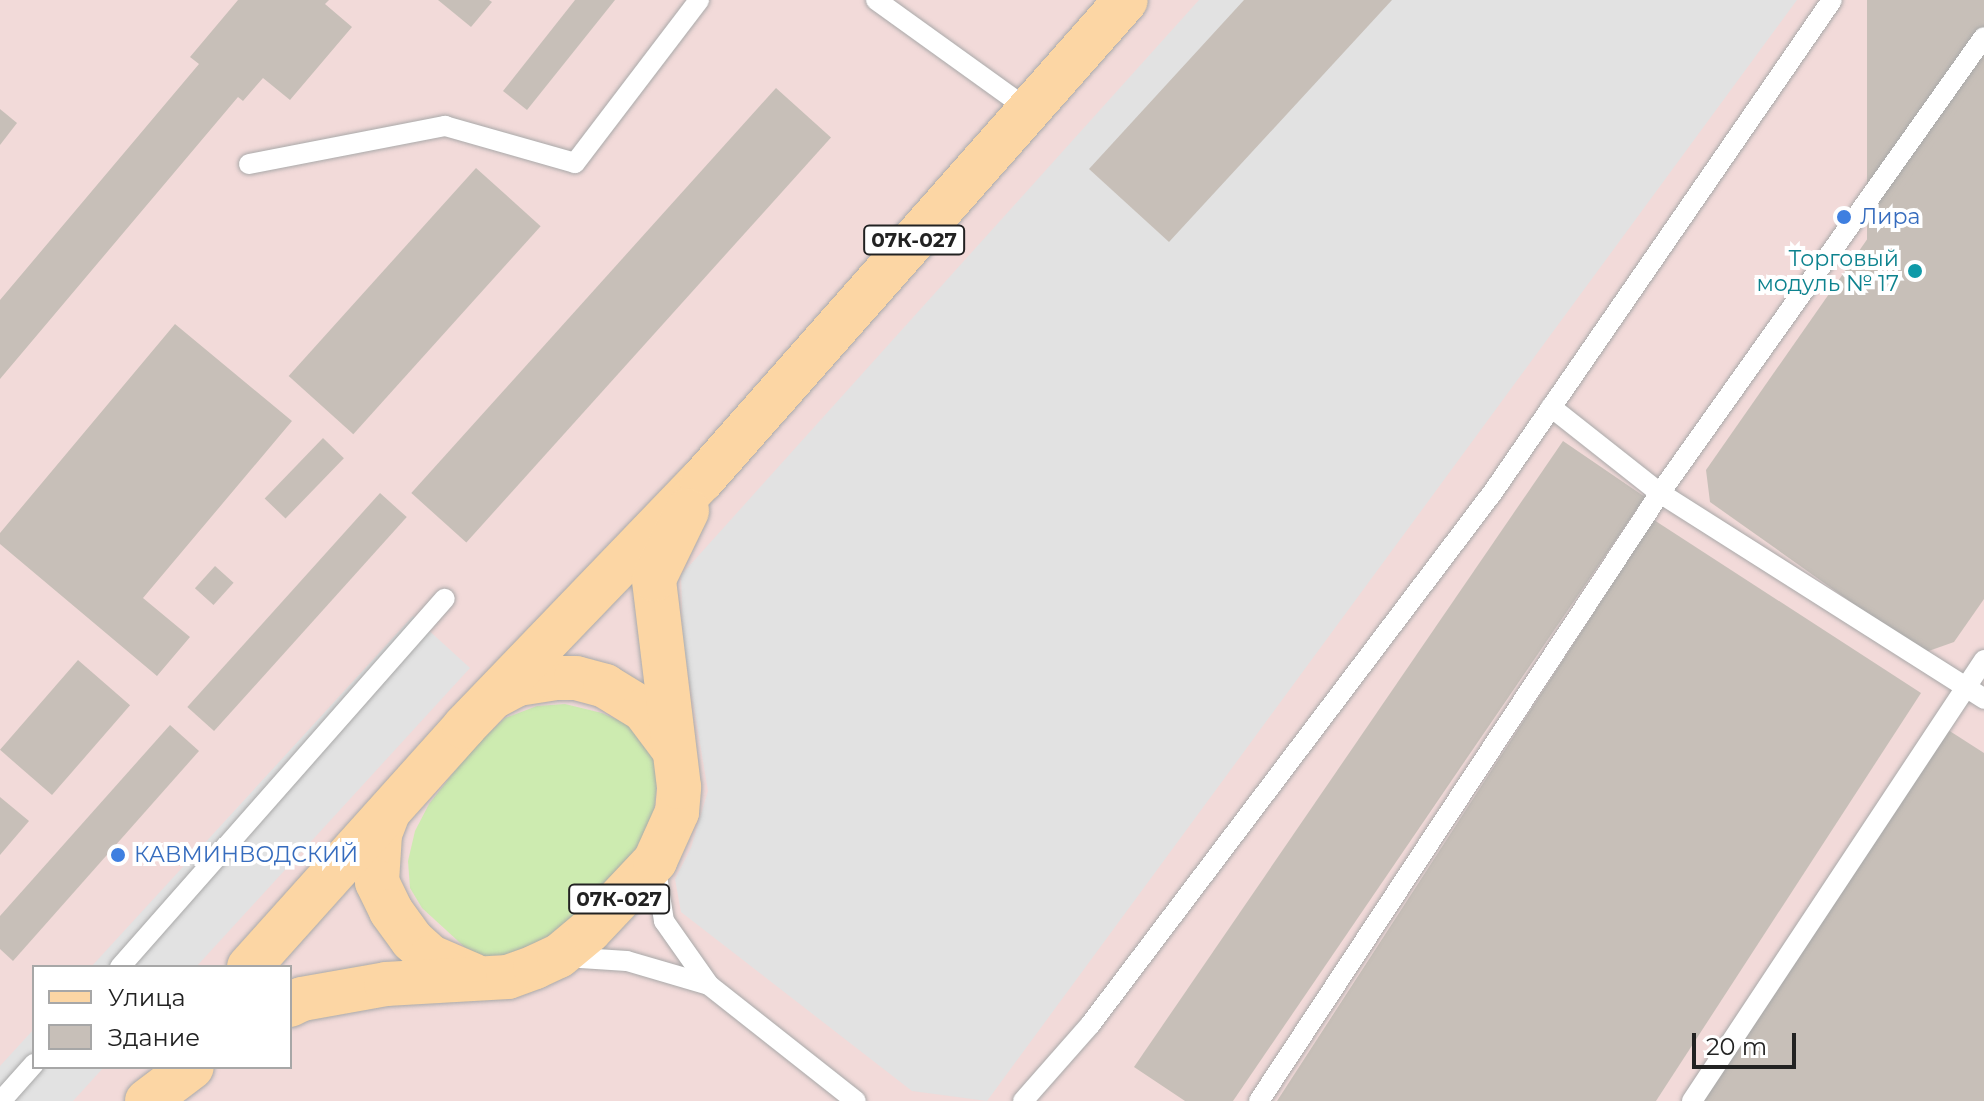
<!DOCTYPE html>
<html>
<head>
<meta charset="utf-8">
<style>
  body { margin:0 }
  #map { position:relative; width:1984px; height:1101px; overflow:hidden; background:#f2efe9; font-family:Montserrat,sans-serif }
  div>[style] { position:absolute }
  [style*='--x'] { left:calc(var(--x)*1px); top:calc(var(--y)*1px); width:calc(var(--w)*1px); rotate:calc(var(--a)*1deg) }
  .commercial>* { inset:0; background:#f2dad9 }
  .grass>* { inset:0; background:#cdebb0 }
  .parking>* { inset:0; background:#e2e2e2 }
  .building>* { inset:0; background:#c7bfb8; transform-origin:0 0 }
  .roads { filter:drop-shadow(0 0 2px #a9a9a9) drop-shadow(0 0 2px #a9a9a9) }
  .service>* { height:20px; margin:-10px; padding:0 10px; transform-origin:10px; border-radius:10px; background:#fff }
  .primary>* { height:44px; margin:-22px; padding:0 22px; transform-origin:22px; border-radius:22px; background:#fcd6a4 }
  .dots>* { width:22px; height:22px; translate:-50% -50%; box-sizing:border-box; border:4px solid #fff; border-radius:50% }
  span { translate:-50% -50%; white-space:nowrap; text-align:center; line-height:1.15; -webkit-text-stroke:8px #fff; paint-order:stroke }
  .shield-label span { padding:2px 6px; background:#fff; border:2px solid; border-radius:6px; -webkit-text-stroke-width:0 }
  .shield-label { font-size:20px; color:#222; font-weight:700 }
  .shop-label { font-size:22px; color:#366cbe }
  .left { translate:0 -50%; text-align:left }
  .culture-label { font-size:22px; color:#0d838f }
  .right { translate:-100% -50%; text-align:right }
  .legend { position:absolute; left:32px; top:965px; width:260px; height:104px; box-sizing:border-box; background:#fff; border:2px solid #a7a7a7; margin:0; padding:10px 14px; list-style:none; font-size:24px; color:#222 }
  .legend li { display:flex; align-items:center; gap:16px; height:40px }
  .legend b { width:40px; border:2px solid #a7a7a7 }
  .scale { position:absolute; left:1692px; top:1033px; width:104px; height:36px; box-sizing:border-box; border:4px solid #222; border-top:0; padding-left:10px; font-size:24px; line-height:28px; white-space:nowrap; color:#222; -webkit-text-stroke:6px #fff; paint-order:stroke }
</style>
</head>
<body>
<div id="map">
  <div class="commercial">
    <div style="clip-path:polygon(evenodd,0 0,1984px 0,1984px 1101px,0 1101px,0 0,34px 967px,290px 967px,290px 1067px,34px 1067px,34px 967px)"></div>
  </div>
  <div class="grass">
    <div style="clip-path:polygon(565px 704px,602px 713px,629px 725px,655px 761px,657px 784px,653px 820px,644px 845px,564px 936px,499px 962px,470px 952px,422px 908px,410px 888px,408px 861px,415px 831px,429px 804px,472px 749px,505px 718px,537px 706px)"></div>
  </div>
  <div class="parking">
    <div style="clip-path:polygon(1199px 0,1797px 0,987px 1101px,912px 1091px,681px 912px,675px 879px,691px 848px,708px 791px,683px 642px,681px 575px)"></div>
    <div style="clip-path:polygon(413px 616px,470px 668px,196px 967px,91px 967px)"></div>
    <div style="clip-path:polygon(34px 1029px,34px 1067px,104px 1067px,73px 1101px,0 1101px,0 1066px)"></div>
  </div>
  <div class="building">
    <div style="clip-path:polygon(238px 0,329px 0,325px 4px,352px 27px,290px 100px,263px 78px,243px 101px,238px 97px,0 379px,0 300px,199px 64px,190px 57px)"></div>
    <div style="clip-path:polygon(438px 0,489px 0,492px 2px,471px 27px)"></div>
    <div style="clip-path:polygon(575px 0,615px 0,527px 110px,503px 91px)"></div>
    <div style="clip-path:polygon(1244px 0,1392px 0,1169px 242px,1089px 169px)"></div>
    <div style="left:1867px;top:0;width:117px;height:502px"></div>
    <div style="clip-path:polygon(1984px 72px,1984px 599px,1954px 642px,1923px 653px,1710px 502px,1706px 470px)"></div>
    <div style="left:776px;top:88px;width:74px;height:545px;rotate:42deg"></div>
    <div style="clip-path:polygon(0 109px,17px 123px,0 145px)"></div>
    <div style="left:476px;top:168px;width:87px;height:280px;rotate:42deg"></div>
    <div style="clip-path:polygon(175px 324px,292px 421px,143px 598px,190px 637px,157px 676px,0 544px,0 533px)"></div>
    <div style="left:323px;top:438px;width:29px;height:84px;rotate:44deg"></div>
    <div style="clip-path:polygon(1563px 441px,1645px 497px,1233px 1101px,1185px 1101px,1134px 1067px)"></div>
    <div style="left:380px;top:493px;width:36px;height:288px;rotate:42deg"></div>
    <div style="clip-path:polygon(1654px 520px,1921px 693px,1656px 1101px,1277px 1101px)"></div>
    <div style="left:215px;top:566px;width:25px;height:30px;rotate:42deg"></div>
    <div style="left:78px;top:660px;width:69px;height:119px;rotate:41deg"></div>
    <div style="clip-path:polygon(170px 725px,199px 751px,13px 961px,0 949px,0 916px)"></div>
    <div style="clip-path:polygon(1945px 728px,1984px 753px,1984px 1101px,1703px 1101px)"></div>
    <div style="clip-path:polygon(0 797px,29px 821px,0 855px)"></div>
  </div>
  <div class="roads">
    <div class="service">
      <div style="--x:876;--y:0;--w:188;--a:35.7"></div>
      <div style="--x:249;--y:164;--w:200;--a:-11"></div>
      <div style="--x:445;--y:126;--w:135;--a:15.9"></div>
      <div style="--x:575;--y:163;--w:205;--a:-52.7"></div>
      <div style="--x:1551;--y:407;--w:139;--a:38.3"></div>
      <div style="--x:1660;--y:493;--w:384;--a:32.4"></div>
      <div style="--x:655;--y:863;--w:59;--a:81.2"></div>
      <div style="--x:664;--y:921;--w:78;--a:54.9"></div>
      <div style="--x:709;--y:985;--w:187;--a:38.3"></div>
      <div style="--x:565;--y:957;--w:62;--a:3.7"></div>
      <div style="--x:627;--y:961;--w:85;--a:16.3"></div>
      <div style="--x:120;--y:967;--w:491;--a:-48.6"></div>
      <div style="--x:1;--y:1101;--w:50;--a:-48.3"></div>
      <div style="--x:1023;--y:1101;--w:101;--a:-48.6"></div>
      <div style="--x:1090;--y:1025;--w:668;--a:-52.91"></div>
      <div style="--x:1493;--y:492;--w:597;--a:-55.43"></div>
      <div style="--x:1259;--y:1101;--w:728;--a:-56.59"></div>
      <div style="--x:1660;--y:493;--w:559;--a:-54.61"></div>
      <div style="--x:1692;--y:1101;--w:529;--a:-56.49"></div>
    </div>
    <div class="primary">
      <div style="--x:497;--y:695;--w:24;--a:-28"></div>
      <div style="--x:518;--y:684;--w:37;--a:-9"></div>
      <div style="--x:555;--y:678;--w:21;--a:0"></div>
      <div style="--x:576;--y:678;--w:30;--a:15"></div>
      <div style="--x:605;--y:686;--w:46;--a:31.6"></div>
      <div style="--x:644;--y:710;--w:50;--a:53.1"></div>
      <div style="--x:388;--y:813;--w:22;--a:111"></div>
      <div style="--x:380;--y:834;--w:48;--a:93.6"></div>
      <div style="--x:377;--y:882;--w:32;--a:64"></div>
      <div style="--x:391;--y:911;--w:36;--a:54"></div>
      <div style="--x:412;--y:940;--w:25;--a:42"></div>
      <div style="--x:431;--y:957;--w:46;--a:23.2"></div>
      <div style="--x:249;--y:967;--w:322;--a:-48.1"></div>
      <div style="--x:464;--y:727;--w:343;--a:-46.1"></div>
      <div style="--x:702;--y:480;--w:640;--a:-48.54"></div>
      <div style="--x:290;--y:1005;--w:13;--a:-27"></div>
      <div style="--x:302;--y:999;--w:85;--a:-10.1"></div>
      <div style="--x:386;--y:984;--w:122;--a:-3.3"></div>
      <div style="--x:508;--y:977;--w:29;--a:-20"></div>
      <div style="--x:535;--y:967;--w:26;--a:-25"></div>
      <div style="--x:559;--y:956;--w:40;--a:-40"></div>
      <div style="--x:590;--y:930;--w:95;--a:-46.7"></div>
      <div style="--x:655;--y:861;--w:54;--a:-65.8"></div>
      <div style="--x:677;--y:812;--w:25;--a:-85"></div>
      <div style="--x:679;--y:787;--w:209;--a:-96.9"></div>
      <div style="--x:654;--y:579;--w:76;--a:-64.1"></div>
      <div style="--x:147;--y:1101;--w:56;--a:-37.1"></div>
    </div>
  </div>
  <div class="dots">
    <div style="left:1844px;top:217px;background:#3f7fe0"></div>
    <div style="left:1915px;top:271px;background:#0f9aa8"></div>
    <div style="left:118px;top:855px;background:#3f7fe0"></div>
  </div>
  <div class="shield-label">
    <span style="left:914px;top:240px">07К-027</span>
    <span style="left:619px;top:899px">07К-027</span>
  </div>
  <div class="shop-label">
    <span class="left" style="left:1860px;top:217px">Лира</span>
    <span class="left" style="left:134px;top:855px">КАВМИНВОДСКИЙ</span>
  </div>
  <div class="culture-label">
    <span class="right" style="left:1899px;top:271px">Торговый<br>модуль № 17</span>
  </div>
  <ul class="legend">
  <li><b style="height:10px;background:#fcd6a4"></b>Улица</li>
  <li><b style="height:22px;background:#c7bfb8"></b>Здание</li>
  </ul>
  <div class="scale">20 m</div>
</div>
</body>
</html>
